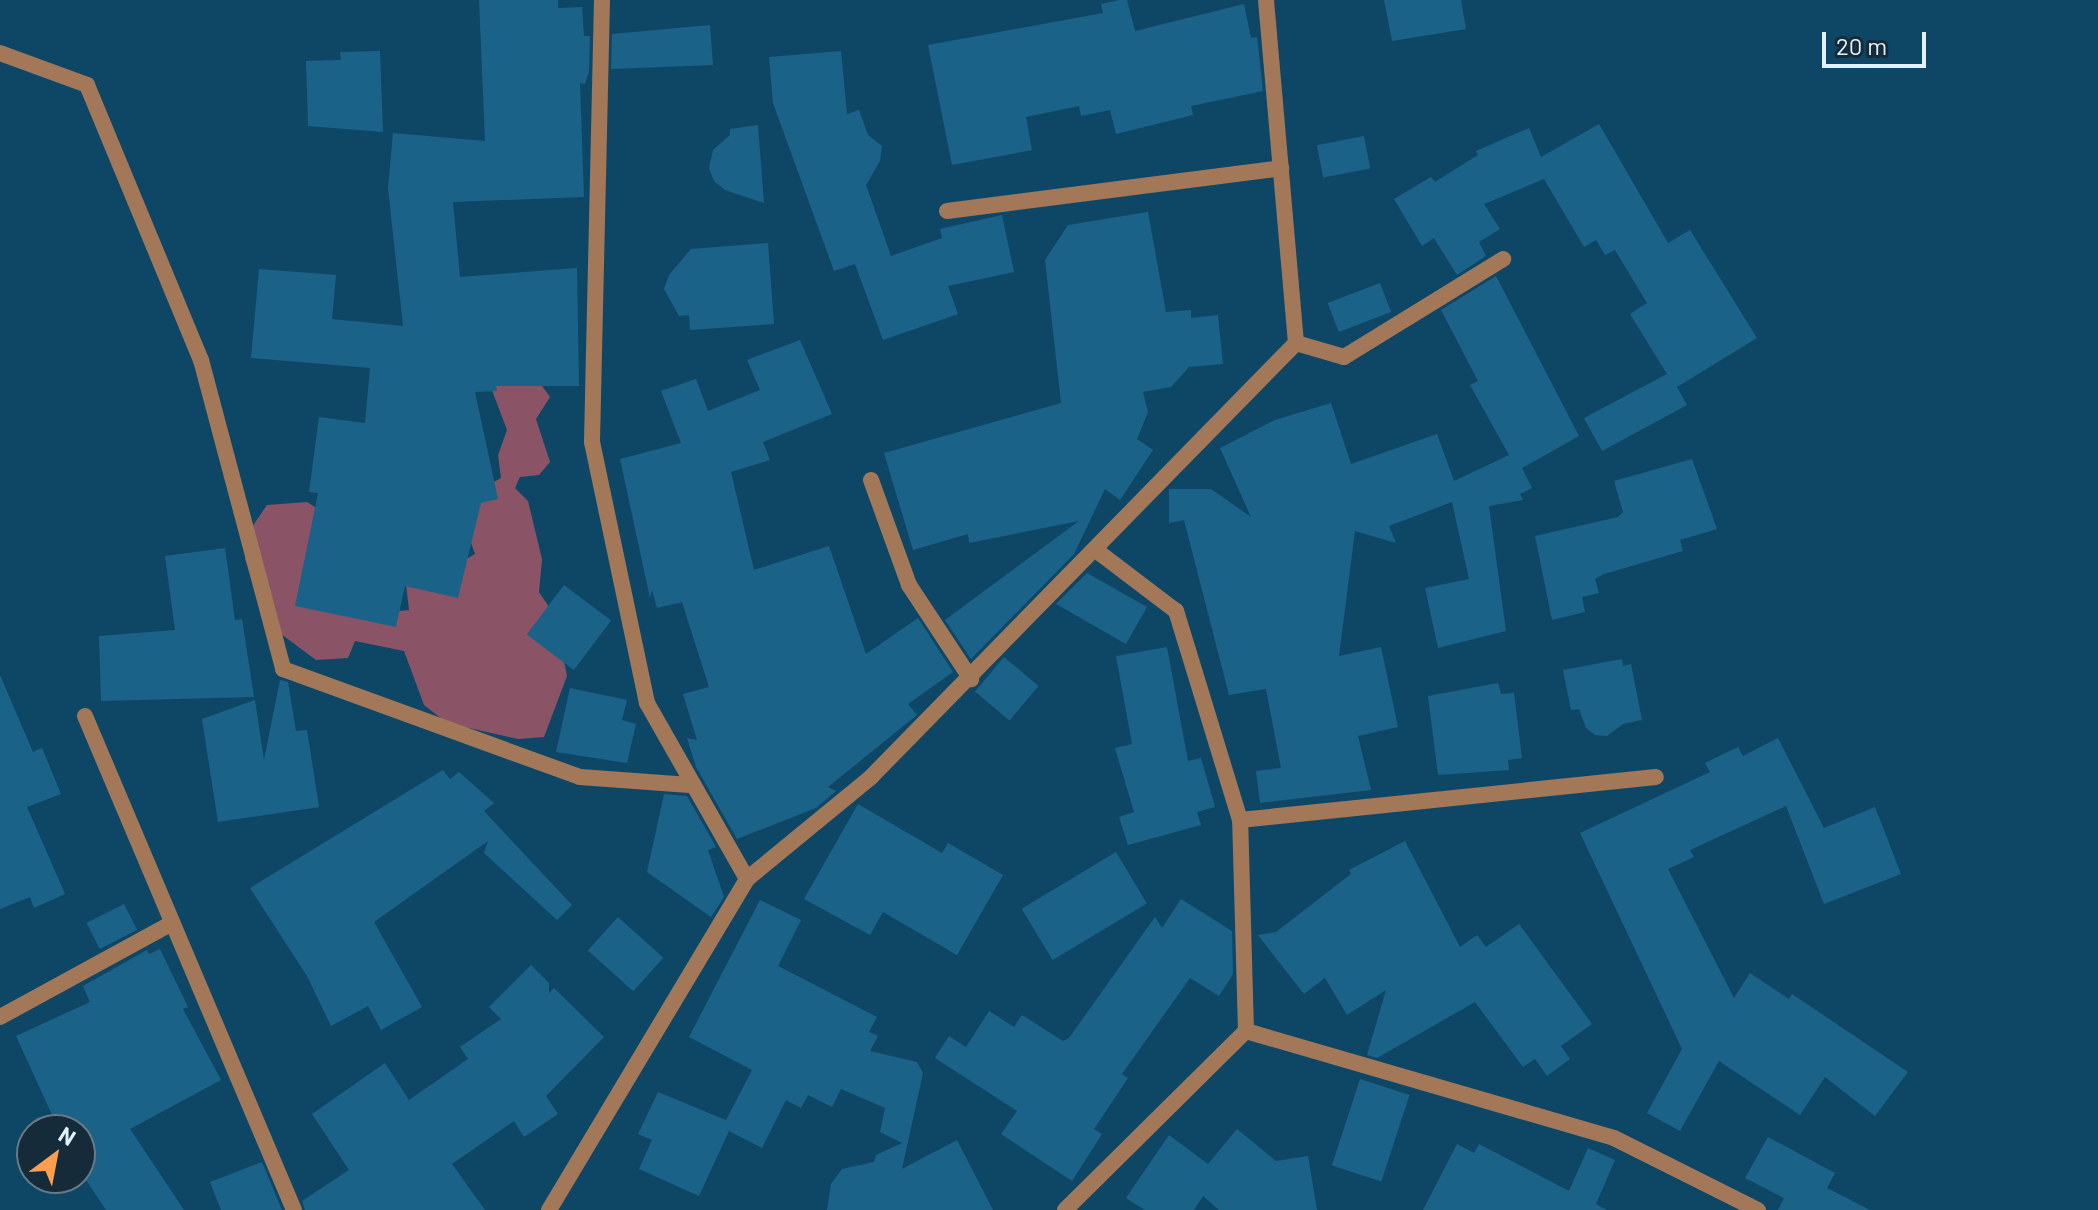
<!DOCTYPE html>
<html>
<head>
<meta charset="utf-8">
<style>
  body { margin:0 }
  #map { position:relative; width:2098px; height:1210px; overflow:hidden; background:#0e4766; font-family:Barlow,sans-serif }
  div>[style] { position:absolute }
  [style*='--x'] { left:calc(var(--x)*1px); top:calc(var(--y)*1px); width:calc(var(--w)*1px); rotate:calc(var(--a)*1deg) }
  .green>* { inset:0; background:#8a5466 }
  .building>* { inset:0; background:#1b6289; transform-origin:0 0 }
  .street>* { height:16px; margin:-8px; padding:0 8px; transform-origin:8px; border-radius:8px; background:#a27859 }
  span { translate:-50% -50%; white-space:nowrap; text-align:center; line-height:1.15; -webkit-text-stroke:7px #152b39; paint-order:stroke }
  .north { position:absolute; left:16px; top:1114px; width:80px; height:80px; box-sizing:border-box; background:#152b39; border:2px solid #677b87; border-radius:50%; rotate:32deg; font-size:22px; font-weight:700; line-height:32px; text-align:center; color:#e2f2fd }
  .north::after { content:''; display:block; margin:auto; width:28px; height:36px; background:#fb9e50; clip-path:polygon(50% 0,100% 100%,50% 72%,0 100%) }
  .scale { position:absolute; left:1822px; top:32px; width:104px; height:36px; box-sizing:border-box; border:4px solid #e2f2fd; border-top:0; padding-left:10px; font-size:24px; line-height:28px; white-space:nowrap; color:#e2f2fd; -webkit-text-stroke:6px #152b39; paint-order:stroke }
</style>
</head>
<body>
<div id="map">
  <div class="green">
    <div style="clip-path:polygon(537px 379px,550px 397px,536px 419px,550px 462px,539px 475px,520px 477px,515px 488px,528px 501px,542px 559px,539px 592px,555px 616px,567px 676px,544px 737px,518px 739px,447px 723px,424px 705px,404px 651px,355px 641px,348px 658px,316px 660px,265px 622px,245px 559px,254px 524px,267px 505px,307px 502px,321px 511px,382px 613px,409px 610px,404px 567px,454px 566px,475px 554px,466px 529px,485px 487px,501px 478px,498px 455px,507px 430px,490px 385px)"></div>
  </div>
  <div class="building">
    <div style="clip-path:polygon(479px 0,558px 0,558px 8px,582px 7px,584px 36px,590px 36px,589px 71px,585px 84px,580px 83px,584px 197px,453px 202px,460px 277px,577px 268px,579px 386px,496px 386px,497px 391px,475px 392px,498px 499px,481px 503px,458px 598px,405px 586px,396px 627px,295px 606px,318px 493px,309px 492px,319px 417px,365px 423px,370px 368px,251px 358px,259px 269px,336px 275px,332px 319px,403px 326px,388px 188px,393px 133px,485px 141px)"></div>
    <div style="clip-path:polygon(1119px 0,1127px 0,1135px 31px,1244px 4px,1251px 38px,1257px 37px,1263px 91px,1191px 106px,1193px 115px,1116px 134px,1110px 110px,1081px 116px,1079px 106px,1026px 117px,1032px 150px,952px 165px,928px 45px,1103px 13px,1101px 4px)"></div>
    <div style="clip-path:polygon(1384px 0,1461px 0,1466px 29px,1392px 41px)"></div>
    <div style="clip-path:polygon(710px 25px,713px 65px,611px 69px,612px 34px)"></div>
    <div style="clip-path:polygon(380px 51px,383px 132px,308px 126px,306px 61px,341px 60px,340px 52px)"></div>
    <div style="clip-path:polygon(841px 51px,847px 114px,859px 110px,868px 135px,882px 146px,880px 161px,866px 185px,891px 256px,942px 238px,940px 229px,1002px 215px,1014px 272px,948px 286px,958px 314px,883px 340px,855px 264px,834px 271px,773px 103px,769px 57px)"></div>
    <div style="clip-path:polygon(1599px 124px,1668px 243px,1690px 230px,1757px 338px,1677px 387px,1687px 405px,1602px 451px,1584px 418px,1667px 374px,1630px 314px,1647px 303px,1615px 250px,1605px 255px,1596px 240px,1584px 247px,1544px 179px,1484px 204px,1500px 229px,1479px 242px,1486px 256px,1457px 275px,1434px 238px,1422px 246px,1394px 199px,1431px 177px,1435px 182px,1478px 155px,1476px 151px,1529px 128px,1541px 157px)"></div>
    <div style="clip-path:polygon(758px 125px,764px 203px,725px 190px,714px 181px,709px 168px,713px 150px,730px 135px,730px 129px)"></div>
    <div style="left:1364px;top:136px;width:33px;height:48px;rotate:79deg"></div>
    <div style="clip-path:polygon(1148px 212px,1166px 312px,1191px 310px,1191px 318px,1218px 315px,1223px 364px,1189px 367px,1171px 387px,1143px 392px,1148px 412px,1137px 439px,1153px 450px,1120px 500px,1105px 489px,1074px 554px,971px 659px,945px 620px,1079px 521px,969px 543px,968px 534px,913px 550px,884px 453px,1061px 403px,1045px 260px,1068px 225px)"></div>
    <div style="clip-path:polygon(768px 243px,774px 324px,690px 330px,689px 315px,679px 316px,664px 289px,669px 275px,691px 249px)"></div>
    <div style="clip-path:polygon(1496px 276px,1579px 436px,1522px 468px,1532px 488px,1520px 494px,1523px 500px,1489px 506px,1506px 631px,1438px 648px,1425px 588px,1469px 579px,1452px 502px,1389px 526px,1396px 543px,1355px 531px,1339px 656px,1381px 647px,1398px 727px,1358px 736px,1371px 790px,1260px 803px,1256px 771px,1281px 768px,1266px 689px,1229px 695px,1184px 520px,1169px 523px,1169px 489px,1211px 489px,1251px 517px,1220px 448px,1275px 420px,1331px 403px,1351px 464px,1437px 434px,1454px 481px,1509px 455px,1470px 385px,1478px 381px,1441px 310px)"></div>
    <div style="left:1380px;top:283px;width:31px;height:56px;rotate:69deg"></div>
    <div style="clip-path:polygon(800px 340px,832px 414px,763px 442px,770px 460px,731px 472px,754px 570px,829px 546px,866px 654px,918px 618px,953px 672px,908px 704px,917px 715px,828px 787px,836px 791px,816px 808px,737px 839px,696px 767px,687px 738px,697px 740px,683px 694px,709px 687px,682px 602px,657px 608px,652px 590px,650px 598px,620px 459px,681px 443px,661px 391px,696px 379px,708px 411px,760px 390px,747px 360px)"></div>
    <div style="clip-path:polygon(1692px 459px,1717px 529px,1680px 540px,1683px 551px,1604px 574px,1595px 579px,1599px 593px,1582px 597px,1585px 612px,1552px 620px,1535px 536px,1618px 517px,1623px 512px,1614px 481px)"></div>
    <div style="clip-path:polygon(225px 548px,235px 620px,242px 619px,254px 697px,101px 701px,99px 636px,175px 630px,165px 556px)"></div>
    <div style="clip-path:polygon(1087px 573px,1147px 607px,1126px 644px,1056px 604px)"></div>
    <div style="left:564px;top:585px;width:59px;height:62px;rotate:37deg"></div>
    <div style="clip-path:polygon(1167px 647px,1188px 761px,1201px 758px,1215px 807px,1197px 812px,1201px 825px,1128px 845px,1119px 817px,1134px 812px,1115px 748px,1132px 744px,1116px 656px)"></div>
    <div style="left:1004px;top:657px;width:45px;height:45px;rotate:40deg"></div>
    <div style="clip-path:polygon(1622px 659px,1623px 666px,1631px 664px,1642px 720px,1623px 724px,1607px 736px,1595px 735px,1586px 728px,1579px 709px,1571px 710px,1563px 670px)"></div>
    <div style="clip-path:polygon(0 675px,33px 752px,42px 748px,61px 794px,27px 807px,65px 894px,34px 908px,30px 897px,0 909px)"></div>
    <div style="clip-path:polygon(280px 680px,288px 682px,296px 731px,307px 730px,319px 807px,218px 822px,202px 719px,255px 700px,264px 760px)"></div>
    <div style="clip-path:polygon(1498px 683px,1501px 694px,1514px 693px,1522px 758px,1508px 760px,1509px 770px,1438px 775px,1428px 696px)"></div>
    <div style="clip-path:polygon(570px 688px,627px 700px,622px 720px,636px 724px,627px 763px,556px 752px)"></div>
    <div style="clip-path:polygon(1778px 738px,1824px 828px,1875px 807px,1901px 874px,1824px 904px,1786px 806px,1690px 850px,1694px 857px,1668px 869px,1734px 998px,1750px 973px,1789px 999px,1792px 994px,1908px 1072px,1875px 1116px,1825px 1077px,1800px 1115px,1719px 1061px,1680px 1131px,1647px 1113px,1682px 1049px,1580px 833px,1710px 772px,1705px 763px,1738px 747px,1743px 756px)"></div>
    <div style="clip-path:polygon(443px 770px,450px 779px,459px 772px,494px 803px,484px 811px,572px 905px,557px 920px,484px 853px,488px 841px,374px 922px,422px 1007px,381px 1030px,368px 1006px,331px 1026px,307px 976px,250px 888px)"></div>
    <div style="clip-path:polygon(664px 794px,687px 796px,716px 847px,708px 850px,724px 897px,711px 917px,647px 872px)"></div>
    <div style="clip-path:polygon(858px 804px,942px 853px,948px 843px,1003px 875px,957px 955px,883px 912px,870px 935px,804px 899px)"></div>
    <div style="clip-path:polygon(1405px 841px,1460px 947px,1477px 935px,1486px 947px,1519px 924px,1592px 1024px,1561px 1046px,1570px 1059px,1547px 1076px,1535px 1059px,1523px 1067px,1475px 1002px,1377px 1058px,1367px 1055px,1386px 990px,1347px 1015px,1325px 978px,1304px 994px,1258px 935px,1276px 932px,1351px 874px,1349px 870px)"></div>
    <div style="left:1116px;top:852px;width:60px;height:110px;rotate:59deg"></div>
    <div style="clip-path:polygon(1181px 899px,1232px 931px,1233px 974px,1219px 996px,1190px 978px,1122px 1074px,1128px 1078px,1094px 1129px,1102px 1134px,1072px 1181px,1001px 1134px,1017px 1111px,935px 1058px,949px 1036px,966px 1047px,989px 1011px,1014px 1027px,1022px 1015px,1063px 1041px,1069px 1038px,1155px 917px,1162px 928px)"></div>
    <div style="clip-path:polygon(760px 900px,801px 920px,778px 966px,877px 1017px,869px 1032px,878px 1036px,870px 1051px,917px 1062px,923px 1073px,902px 1169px,957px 1140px,993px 1210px,827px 1210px,831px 1184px,842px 1169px,874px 1162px,876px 1155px,902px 1143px,880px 1132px,885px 1108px,841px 1089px,832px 1107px,808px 1095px,801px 1108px,786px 1100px,762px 1148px,729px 1131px,699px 1196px,639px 1169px,652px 1140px,638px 1134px,658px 1092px,726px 1120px,752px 1070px,689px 1037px)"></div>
    <div style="left:124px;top:904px;width:29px;height:42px;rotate:63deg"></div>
    <div style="left:618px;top:917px;width:61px;height:45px;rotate:42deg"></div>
    <div style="clip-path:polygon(160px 949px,188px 1007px,183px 1009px,221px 1080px,130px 1129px,184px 1210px,106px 1210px,80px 1171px,80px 1130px,59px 1130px,16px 1036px,90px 1002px,83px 986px,147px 950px,149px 954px)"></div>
    <div style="clip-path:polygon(531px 965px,549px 983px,549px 993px,554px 988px,604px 1037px,546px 1096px,558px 1114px,524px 1137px,514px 1121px,452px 1164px,485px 1210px,305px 1210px,302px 1201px,349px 1170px,312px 1114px,385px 1063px,409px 1100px,468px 1059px,460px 1047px,501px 1019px,489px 1007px)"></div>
    <div style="left:1360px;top:1079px;width:52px;height:91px;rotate:18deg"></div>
    <div style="clip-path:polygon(1237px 1129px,1276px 1161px,1308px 1156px,1317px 1210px,1219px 1210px,1203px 1196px,1194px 1210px,1145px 1210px,1126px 1198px,1169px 1135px,1208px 1164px)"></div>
    <div style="clip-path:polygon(1768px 1137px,1835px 1173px,1827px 1188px,1870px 1210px,1778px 1210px,1784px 1198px,1745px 1178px)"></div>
    <div style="clip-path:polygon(1457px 1144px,1474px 1153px,1479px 1144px,1569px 1191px,1588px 1148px,1615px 1160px,1596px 1204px,1607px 1210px,1423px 1210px)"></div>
    <div style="clip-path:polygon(262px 1162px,282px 1210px,221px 1210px,210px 1182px)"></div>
  </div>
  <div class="street">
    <div style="--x:602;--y:0;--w:442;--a:91.3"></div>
    <div style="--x:592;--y:442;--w:267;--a:78.1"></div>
    <div style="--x:647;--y:703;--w:202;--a:60.4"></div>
    <div style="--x:0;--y:53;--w:93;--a:20.2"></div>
    <div style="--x:87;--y:85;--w:298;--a:67.5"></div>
    <div style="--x:201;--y:360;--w:320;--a:75.1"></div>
    <div style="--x:283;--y:669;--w:316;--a:20"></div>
    <div style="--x:580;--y:777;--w:110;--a:4.2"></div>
    <div style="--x:947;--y:211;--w:337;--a:-7.3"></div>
    <div style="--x:1296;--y:343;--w:50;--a:16.3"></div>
    <div style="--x:1344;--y:357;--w:187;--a:-31.6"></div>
    <div style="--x:871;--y:480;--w:112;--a:70.1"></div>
    <div style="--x:909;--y:585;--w:113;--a:56.6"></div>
    <div style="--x:85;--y:716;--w:536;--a:67.07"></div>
    <div style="--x:1240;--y:820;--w:418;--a:-5.9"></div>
    <div style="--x:0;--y:1017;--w:192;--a:-28.6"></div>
    <div style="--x:1246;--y:1031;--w:383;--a:16.2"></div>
    <div style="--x:1614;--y:1138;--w:161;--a:26.6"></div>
    <div style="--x:549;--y:1210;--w:386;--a:-59.1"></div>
    <div style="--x:747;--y:879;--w:161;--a:-39.4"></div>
    <div style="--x:871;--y:777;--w:607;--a:-45.6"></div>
    <div style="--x:1296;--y:343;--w:344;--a:-95"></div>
    <div style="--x:1065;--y:1210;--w:255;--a:-44.7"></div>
    <div style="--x:1246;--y:1031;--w:211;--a:-91.6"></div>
    <div style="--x:1240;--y:820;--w:219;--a:-107"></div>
    <div style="--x:1176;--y:611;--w:99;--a:-142.8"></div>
  </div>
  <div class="north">N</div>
  <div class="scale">20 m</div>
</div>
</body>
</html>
